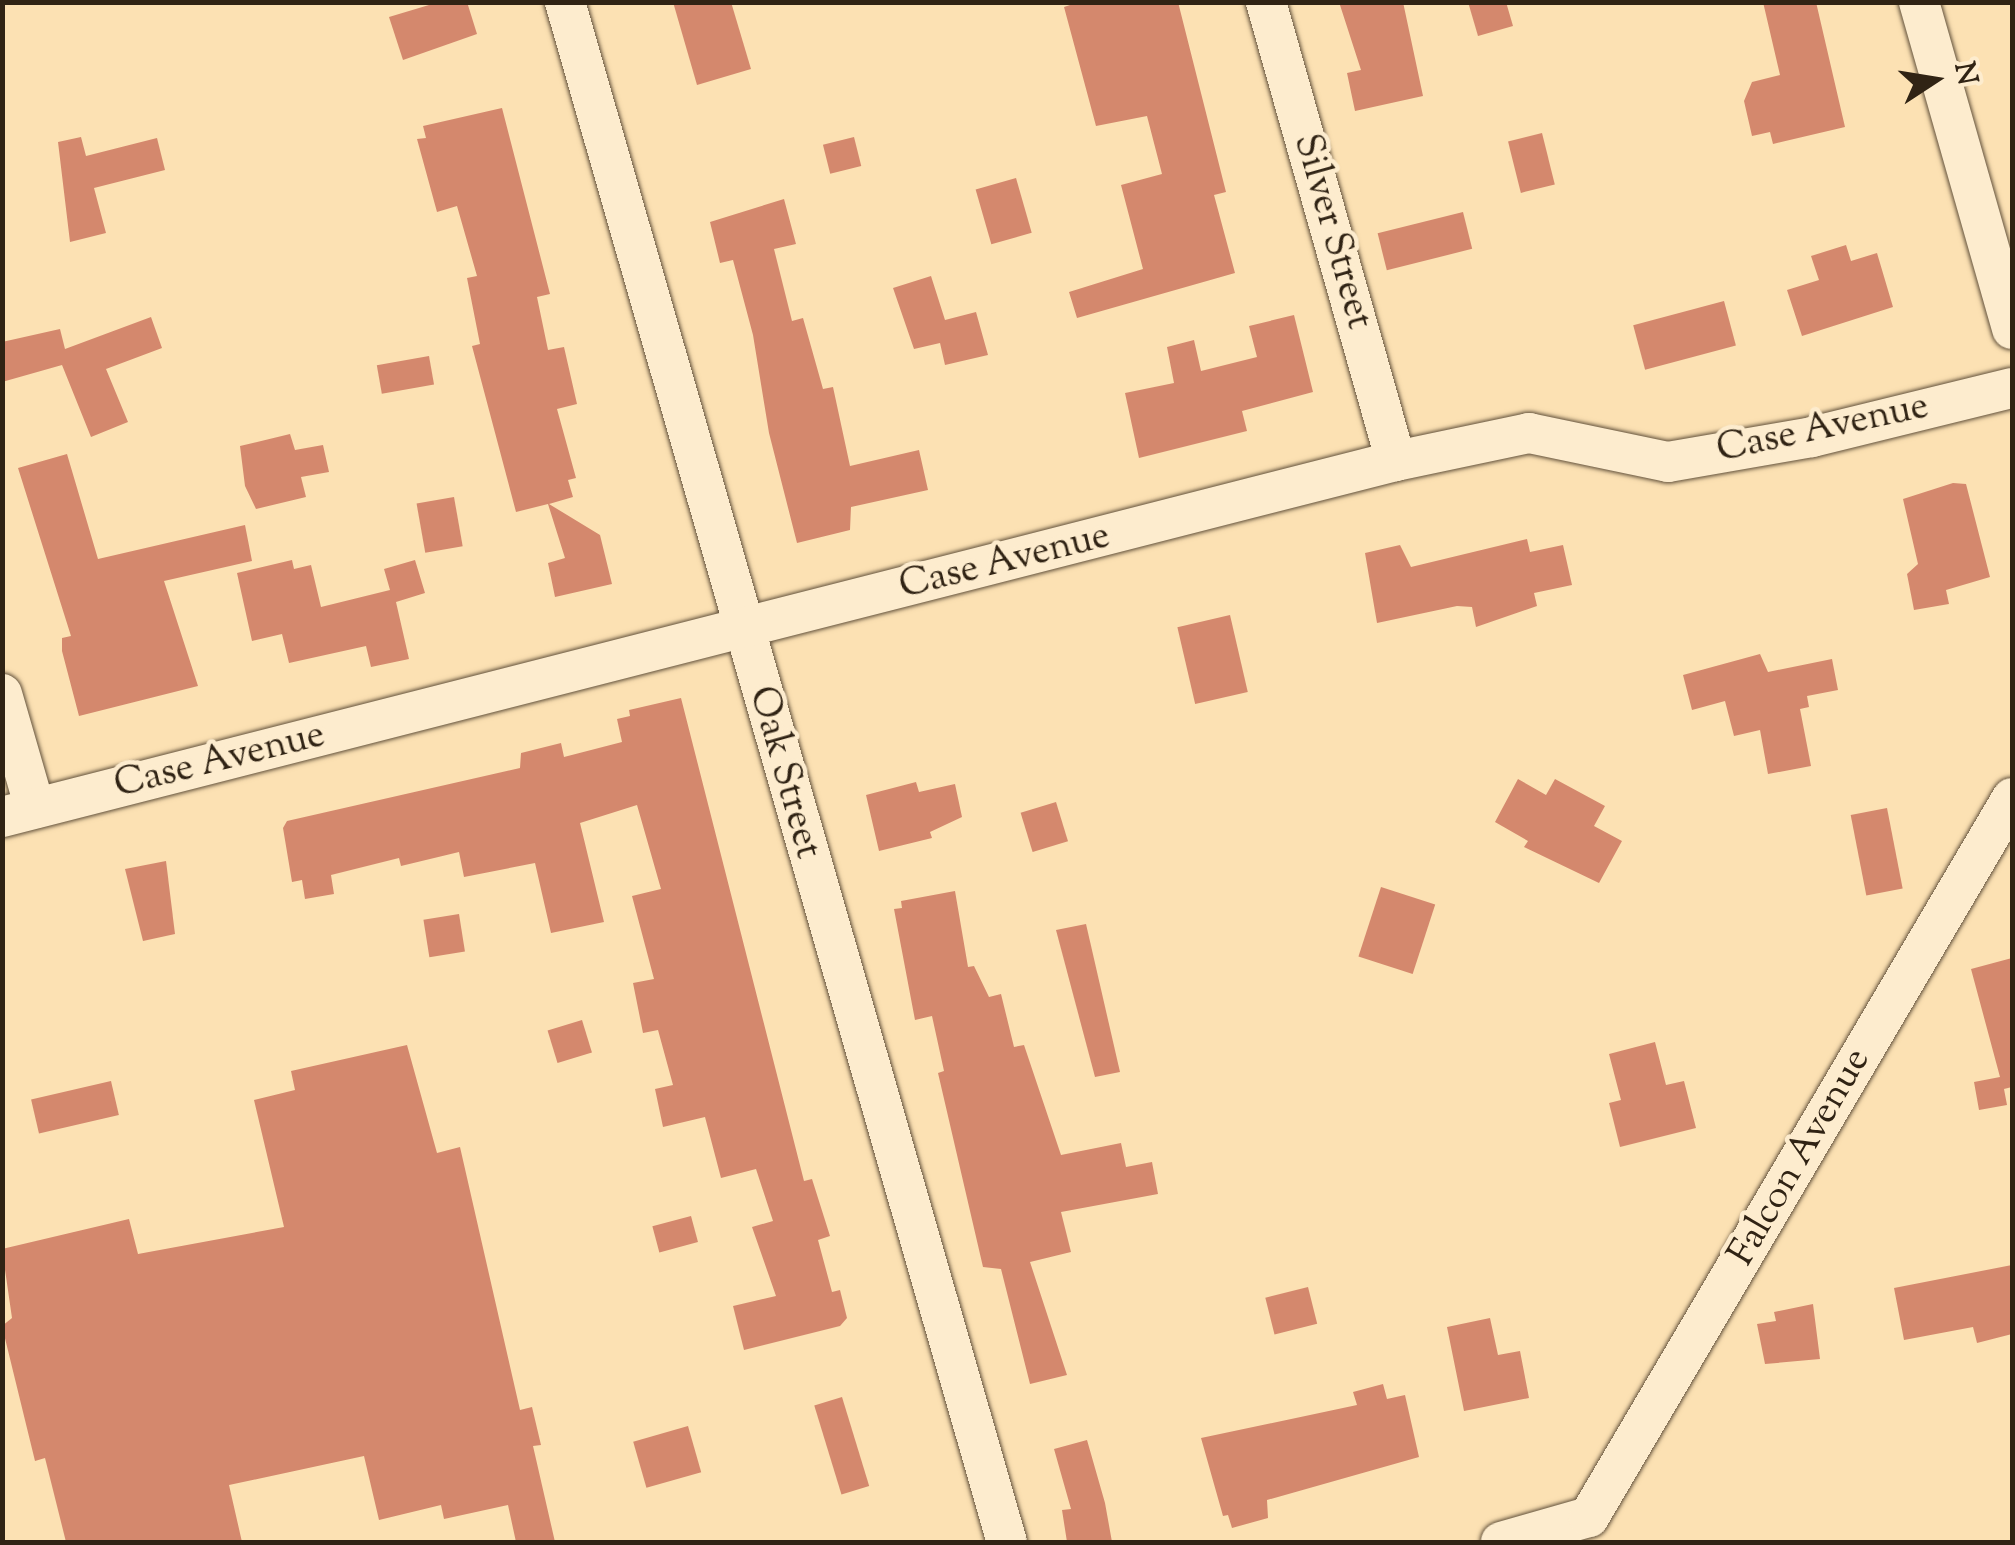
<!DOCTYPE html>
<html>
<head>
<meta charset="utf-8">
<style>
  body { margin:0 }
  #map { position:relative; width:2015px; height:1545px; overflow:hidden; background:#fce1b3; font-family:"Sorts Mill Goudy",serif }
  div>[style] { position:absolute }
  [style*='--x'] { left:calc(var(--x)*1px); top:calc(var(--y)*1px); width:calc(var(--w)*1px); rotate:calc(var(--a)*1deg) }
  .building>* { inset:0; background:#d4886d; transform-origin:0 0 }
  .roads { filter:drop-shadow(0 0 2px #63523c) drop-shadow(0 0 2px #63523c) }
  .street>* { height:40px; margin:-20px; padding:0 20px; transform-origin:20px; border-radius:20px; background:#fdecce }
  span { translate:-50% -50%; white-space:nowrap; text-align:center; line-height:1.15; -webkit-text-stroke:9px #fdecce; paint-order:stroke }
  .street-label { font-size:38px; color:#302314 }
  .frame { position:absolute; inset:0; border:5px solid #302314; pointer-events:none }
  .north { position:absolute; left:1885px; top:30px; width:100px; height:100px; -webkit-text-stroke:8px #fdecce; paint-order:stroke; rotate:78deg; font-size:28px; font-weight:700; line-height:40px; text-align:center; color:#302314 }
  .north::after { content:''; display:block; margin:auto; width:35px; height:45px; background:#302314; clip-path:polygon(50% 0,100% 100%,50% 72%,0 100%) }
</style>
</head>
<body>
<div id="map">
  <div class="building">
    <div style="clip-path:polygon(439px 2px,467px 2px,477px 34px,403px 60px,389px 17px)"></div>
    <div style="clip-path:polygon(673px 2px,731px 2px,751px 69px,697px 85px)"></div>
    <div style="clip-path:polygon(1079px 2px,1178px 2px,1226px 192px,1214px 195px,1235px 273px,1077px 318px,1069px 292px,1143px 269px,1121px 185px,1162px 174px,1147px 116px,1096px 126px,1064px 7px)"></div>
    <div style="clip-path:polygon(1339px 2px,1403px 2px,1423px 96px,1355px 111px,1347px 73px,1361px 70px)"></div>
    <div style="clip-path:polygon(1468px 2px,1506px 2px,1513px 26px,1478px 36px)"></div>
    <div style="clip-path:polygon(1763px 2px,1816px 2px,1845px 127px,1773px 144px,1770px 132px,1752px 136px,1744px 101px,1752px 82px,1780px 75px)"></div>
    <div style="clip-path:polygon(502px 108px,550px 294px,537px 297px,548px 350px,564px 347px,577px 404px,557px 409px,576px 478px,568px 480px,573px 497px,549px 504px,600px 535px,612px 584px,555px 597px,548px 563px,565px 558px,548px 504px,516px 512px,472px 346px,480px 344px,467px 278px,477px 276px,457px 206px,437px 212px,417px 139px,426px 138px,423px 126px)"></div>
    <div style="left:1542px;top:133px;width:53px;height:35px;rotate:76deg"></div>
    <div style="clip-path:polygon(81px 137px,86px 156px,157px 138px,165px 170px,94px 188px,106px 233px,70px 242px,58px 142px)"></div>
    <div style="left:854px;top:137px;width:30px;height:32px;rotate:76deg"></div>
    <div style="left:1016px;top:178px;width:57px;height:42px;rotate:74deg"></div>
    <div style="clip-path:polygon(784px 199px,796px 244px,774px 249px,792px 321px,803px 318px,823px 389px,833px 387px,850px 466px,919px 450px,928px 490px,851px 507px,850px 530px,797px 543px,769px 433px,753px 335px,733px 260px,720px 263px,710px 222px)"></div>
    <div style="left:1463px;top:212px;width:38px;height:88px;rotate:76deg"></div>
    <div style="clip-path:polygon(1846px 245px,1851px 261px,1877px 253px,1893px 307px,1802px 336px,1787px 290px,1819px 280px,1811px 256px)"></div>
    <div style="clip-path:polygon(931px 276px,945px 320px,976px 312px,988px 355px,945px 365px,940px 343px,914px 349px,893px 288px)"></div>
    <div style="left:1724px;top:301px;width:46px;height:94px;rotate:75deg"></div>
    <div style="clip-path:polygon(1294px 315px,1313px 392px,1242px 411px,1247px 431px,1139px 458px,1125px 393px,1174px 383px,1167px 347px,1194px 340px,1201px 371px,1257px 357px,1249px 326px)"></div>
    <div style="clip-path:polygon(151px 317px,162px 348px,106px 369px,128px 422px,91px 437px,62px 365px,2px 382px,2px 342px,60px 329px,65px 349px)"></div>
    <div style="left:429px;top:356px;width:29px;height:53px;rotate:80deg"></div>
    <div style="clip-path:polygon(290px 434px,295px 450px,323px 445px,329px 472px,301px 477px,306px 497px,256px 509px,245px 486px,240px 446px)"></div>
    <div style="clip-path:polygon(67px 454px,98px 559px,245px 525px,252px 561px,164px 581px,198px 686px,79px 716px,62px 651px,62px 638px,71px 636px,18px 468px)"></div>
    <div style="clip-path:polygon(1953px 483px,1966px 484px,1990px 577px,1946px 590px,1949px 604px,1914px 610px,1907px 574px,1918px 564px,1903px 499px)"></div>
    <div style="left:454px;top:497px;width:50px;height:38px;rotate:80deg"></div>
    <div style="clip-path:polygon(1527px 539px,1530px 552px,1563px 545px,1572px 585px,1534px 593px,1537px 606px,1476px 627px,1472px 607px,1457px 606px,1377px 623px,1365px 553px,1400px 545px,1411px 567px)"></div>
    <div style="clip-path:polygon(292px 560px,294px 569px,311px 565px,321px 607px,390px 590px,384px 569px,415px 560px,425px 593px,396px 602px,409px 659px,371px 667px,366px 646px,289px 663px,282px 634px,252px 641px,237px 573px)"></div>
    <div style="left:1230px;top:615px;width:79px;height:54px;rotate:77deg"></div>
    <div style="clip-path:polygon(1760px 654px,1768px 672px,1832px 659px,1838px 690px,1807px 696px,1809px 707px,1800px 709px,1811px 766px,1768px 774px,1760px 730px,1734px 736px,1725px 701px,1692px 710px,1683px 675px)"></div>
    <div style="clip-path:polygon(681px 698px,804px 1181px,812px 1179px,830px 1236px,818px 1240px,832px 1292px,840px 1290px,847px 1318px,840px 1326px,744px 1350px,733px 1306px,776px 1296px,752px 1227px,773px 1221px,756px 1169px,721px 1178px,705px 1117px,663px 1127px,655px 1089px,673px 1085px,658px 1030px,643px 1033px,633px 983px,654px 979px,632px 896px,661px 889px,637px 805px,580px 823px,604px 922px,551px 933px,535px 863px,464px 877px,459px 852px,401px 866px,399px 858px,331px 875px,334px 894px,305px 899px,302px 880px,292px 882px,283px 828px,287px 821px,520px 768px,521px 753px,561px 743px,564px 757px,622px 742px,617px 719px,630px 716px,629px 710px)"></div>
    <div style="clip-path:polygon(1518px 779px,1546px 795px,1555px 779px,1605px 806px,1594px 826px,1622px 841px,1599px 883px,1524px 847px,1528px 841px,1495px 822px)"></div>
    <div style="clip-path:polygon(916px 782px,919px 792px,955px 784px,962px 817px,930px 832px,932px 838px,879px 851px,866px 795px)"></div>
    <div style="left:1056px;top:802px;width:41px;height:37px;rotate:73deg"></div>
    <div style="left:1887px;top:808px;width:82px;height:37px;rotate:79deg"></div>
    <div style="clip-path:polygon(166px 861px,175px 934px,143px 941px,125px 869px)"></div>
    <div style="left:1381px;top:887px;width:57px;height:73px;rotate:18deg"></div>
    <div style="clip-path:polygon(955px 891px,968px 967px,974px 966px,989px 997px,1001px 994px,1014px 1047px,1024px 1045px,1061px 1155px,1121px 1143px,1126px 1167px,1152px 1162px,1158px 1194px,1061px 1212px,1071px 1252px,1030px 1262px,1067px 1375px,1030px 1384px,1001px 1269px,983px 1267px,938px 1073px,944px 1071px,932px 1016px,915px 1020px,894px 909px,902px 908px,901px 901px)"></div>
    <div style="left:459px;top:914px;width:38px;height:36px;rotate:81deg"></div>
    <div style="clip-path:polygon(1086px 924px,1120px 1072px,1095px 1077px,1056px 930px)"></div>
    <div style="clip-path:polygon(2012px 958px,2012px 1087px,2004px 1089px,2007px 1105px,1979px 1110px,1974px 1082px,2000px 1077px,1971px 969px)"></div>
    <div style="left:582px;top:1020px;width:34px;height:36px;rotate:73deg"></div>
    <div style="clip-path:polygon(1655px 1042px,1666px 1085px,1684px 1081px,1696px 1128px,1620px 1147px,1609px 1103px,1621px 1100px,1609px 1054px)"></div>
    <div style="clip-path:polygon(407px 1045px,437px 1153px,460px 1147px,520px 1410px,532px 1407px,541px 1445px,533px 1446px,555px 1542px,516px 1542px,508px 1505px,444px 1519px,441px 1505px,379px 1520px,364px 1456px,229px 1485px,242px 1542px,66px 1542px,45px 1458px,35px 1461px,2px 1326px,12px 1318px,2px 1249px,129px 1219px,138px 1254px,284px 1227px,254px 1100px,295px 1090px,291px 1071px)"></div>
    <div style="left:111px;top:1081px;width:35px;height:82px;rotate:77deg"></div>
    <div style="left:691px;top:1216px;width:27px;height:40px;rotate:75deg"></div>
    <div style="clip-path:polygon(2012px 1265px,2012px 1334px,1977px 1343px,1973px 1327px,1904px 1340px,1894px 1288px)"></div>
    <div style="left:1308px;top:1287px;width:38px;height:44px;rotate:76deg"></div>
    <div style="clip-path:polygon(1813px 1304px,1820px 1359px,1765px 1364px,1757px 1324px,1776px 1321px,1774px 1312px)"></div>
    <div style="clip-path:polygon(1490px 1318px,1498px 1355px,1520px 1351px,1529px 1398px,1464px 1411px,1447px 1327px)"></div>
    <div style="clip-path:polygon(1383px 1384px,1387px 1399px,1405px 1395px,1419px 1457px,1267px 1500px,1268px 1518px,1232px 1528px,1228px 1515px,1223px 1516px,1201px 1438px,1357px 1405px,1353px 1392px)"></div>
    <div style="left:842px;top:1397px;width:93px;height:29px;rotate:73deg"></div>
    <div style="left:688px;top:1426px;width:48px;height:57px;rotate:74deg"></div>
    <div style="clip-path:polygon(1087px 1440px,1105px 1503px,1112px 1542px,1067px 1542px,1062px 1510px,1071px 1509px,1054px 1449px)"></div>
  </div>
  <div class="roads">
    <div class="street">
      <div style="--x:565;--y:2;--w:1602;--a:73.99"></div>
      <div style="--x:1266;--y:2;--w:477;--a:74.2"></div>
      <div style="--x:1919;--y:2;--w:340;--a:74.1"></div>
      <div style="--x:2;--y:694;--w:119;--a:73.9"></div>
      <div style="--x:2;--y:817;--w:1439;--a:-14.33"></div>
      <div style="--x:1396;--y:461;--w:136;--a:-11.9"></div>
      <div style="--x:1529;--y:433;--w:142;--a:11.8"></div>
      <div style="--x:1668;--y:462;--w:146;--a:-9.8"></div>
      <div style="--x:1812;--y:437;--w:206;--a:-13.8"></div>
      <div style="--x:1501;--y:1542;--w:91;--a:-15.9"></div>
      <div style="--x:1589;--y:1517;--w:834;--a:-59.53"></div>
    </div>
  </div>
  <div class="street-label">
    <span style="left:1331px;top:232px;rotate:74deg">Silver Street</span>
    <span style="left:1823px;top:430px;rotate:-12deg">Case Avenue</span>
    <span style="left:1005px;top:563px;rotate:-14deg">Case Avenue</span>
    <span style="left:220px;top:762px;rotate:-14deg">Case Avenue</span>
    <span style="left:783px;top:773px;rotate:74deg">Oak Street</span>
    <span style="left:1801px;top:1158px;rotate:-60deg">Falcon Avenue</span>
  </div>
  <div class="frame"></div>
  <div class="north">N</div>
</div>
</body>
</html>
